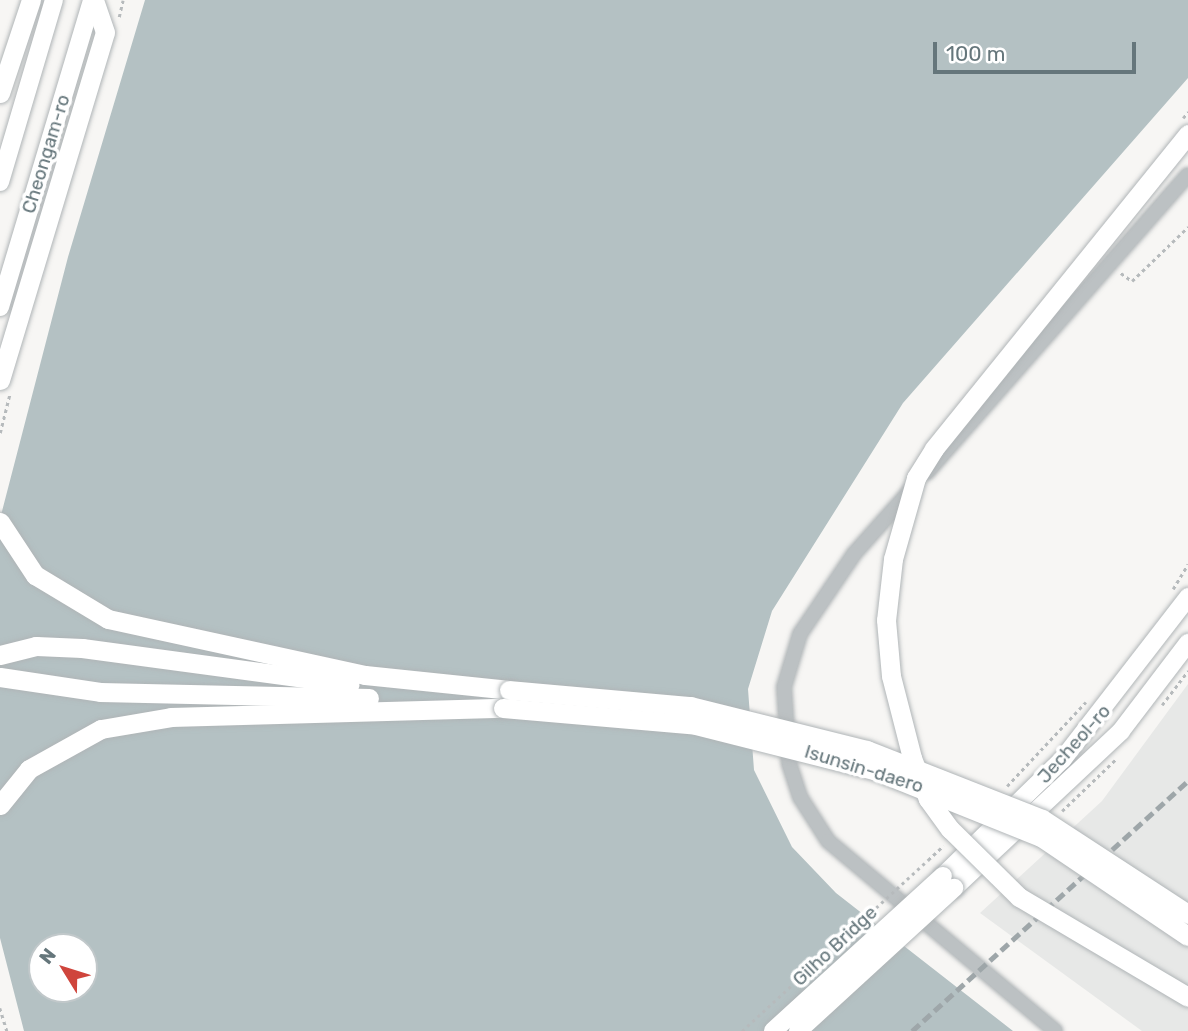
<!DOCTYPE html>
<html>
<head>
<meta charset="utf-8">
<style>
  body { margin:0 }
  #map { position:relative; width:1188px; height:1031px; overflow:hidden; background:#f7f6f4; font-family:Rubik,sans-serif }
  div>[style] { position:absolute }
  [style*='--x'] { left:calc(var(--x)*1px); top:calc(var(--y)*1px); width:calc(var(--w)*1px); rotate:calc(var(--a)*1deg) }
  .built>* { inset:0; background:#e7e8e7 }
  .water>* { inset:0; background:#b4c1c3 }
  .path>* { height:2.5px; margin-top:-1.25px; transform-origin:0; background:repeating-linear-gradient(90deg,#b6babc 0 3.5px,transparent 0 7px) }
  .roads { filter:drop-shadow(0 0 2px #b0b5b7) drop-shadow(0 0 2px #b0b5b7) }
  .minor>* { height:14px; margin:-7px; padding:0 7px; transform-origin:7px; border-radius:7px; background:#bcc1c3 }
  .major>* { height:18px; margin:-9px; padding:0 9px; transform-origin:9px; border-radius:9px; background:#fff }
  .highway>* { height:19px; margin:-9.5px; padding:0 9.5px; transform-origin:9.5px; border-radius:9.5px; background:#fff }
  .rail>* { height:4.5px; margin-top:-2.25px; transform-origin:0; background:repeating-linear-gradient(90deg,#9ea6a9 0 10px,transparent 0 15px) }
  .path-bridge>* { height:2.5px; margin-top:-1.25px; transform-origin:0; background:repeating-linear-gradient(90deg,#b6babc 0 3.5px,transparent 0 7px) }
  .bridges { filter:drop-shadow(0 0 2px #b0b5b7) drop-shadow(0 0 2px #b0b5b7) }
  .major-bridge>* { height:18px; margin:-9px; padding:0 9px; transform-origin:9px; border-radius:9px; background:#fff }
  .highway-bridge>* { height:19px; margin:-9.5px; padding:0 9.5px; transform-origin:9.5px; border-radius:9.5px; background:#fff }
  span { translate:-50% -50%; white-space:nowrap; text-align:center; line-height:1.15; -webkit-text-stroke:7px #fff; paint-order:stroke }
  .street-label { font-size:19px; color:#65767b }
  .north { position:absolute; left:28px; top:933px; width:70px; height:70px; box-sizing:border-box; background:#fff; border:2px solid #c1c8ca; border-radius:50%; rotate:308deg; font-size:19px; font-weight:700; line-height:28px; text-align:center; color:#65767b }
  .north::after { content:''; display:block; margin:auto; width:24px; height:32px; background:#cf453c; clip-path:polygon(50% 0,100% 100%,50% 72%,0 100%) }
  .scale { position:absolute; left:933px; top:42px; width:203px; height:32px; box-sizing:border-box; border:4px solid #65767b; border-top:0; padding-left:9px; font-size:21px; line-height:24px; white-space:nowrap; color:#65767b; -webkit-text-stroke:5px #fff; paint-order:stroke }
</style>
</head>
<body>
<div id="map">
  <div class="built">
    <div style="clip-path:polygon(1188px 684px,1188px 1031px,1142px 1031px,980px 913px,1102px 801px)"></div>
  </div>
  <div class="water">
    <div style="clip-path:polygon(evenodd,145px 0,1188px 0,1188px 78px,903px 403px,772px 611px,748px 689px,754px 770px,792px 847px,836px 893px,1013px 1031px,24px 1031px,0 938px,0 519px,68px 257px,145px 0,42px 947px,84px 947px,84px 989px,42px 989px,42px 947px)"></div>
  </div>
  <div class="path">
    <div style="--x:119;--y:17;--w:17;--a:-77"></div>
    <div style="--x:1183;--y:118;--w:8;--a:-50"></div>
    <div style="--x:1121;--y:273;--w:14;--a:36"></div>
    <div style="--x:1132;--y:281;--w:78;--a:-44"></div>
    <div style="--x:0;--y:433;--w:41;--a:-76"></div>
    <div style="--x:1173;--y:589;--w:29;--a:-59"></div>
    <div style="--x:1162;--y:705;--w:43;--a:-52.6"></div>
    <div style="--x:1007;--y:786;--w:115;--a:-46.8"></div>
    <div style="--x:1062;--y:811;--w:76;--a:-43.9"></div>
    <div style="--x:928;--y:860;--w:21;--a:-43"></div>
    <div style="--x:0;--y:1008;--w:24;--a:73"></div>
  </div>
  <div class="roads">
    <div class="minor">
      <div style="--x:927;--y:472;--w:395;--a:-48.7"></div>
      <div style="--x:911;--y:490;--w:86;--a:131.7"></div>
      <div style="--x:854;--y:554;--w:97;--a:124"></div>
      <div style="--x:800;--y:634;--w:55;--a:106.8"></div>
      <div style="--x:784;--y:687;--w:76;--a:86.2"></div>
      <div style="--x:789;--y:763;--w:36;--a:72"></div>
      <div style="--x:800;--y:797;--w:52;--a:57.5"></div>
      <div style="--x:828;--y:841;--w:296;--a:39.9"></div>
    </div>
    <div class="major">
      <div style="--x:0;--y:182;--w:190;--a:-73.5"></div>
      <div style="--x:0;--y:307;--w:320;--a:-73.3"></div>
      <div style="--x:943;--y:876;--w:168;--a:-44.3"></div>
      <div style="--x:1063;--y:759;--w:205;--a:-52.3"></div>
      <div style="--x:954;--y:888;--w:229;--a:-43.2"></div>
      <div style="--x:1121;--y:731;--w:111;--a:-52.7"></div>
    </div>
    <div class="highway">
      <div style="--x:0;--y:93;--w:98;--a:-71.6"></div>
      <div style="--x:0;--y:380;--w:363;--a:-73.2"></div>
      <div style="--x:105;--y:32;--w:34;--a:-109"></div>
      <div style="--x:0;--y:522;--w:64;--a:56.6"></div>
      <div style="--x:35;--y:575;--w:85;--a:31.1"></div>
      <div style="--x:108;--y:619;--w:263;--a:12.3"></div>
      <div style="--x:365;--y:675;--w:145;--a:5.9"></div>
      <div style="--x:0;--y:655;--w:37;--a:-14"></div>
      <div style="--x:36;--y:646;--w:46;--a:2.5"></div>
      <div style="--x:82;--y:648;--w:270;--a:7.7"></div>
      <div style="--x:0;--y:677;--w:101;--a:8.5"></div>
      <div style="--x:100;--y:692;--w:269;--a:1.3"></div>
      <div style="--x:0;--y:805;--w:46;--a:-51.1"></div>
      <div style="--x:29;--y:769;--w:82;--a:-29.1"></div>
      <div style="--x:101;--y:729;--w:71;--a:-9.7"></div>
      <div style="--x:171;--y:717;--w:332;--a:-1.6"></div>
    </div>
  </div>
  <div class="rail">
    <div style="--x:912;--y:1031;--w:372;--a:-42.2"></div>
  </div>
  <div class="path-bridge">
    <div style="--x:742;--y:1031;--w:253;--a:-42.6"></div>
  </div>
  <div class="bridges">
    <div class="major-bridge">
      <div style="--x:773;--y:1031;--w:230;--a:-42.4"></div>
      <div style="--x:798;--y:1031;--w:212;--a:-42.5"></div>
    </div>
    <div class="highway-bridge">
      <div style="--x:1188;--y:134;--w:405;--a:128.9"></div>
      <div style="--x:934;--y:449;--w:34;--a:122"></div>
      <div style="--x:916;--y:478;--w:84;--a:105.9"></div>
      <div style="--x:893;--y:559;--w:61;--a:96.5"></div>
      <div style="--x:886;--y:620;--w:56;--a:84.9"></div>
      <div style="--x:891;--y:676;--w:85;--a:75.6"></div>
      <div style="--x:912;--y:758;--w:44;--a:68.7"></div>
      <div style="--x:928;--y:799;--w:37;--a:54"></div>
      <div style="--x:950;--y:829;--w:97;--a:44.6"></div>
      <div style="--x:1019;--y:897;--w:196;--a:30.6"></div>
      <div style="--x:509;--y:690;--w:182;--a:5.1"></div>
      <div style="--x:690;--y:706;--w:182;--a:14"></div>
      <div style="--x:867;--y:750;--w:188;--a:21.5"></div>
      <div style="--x:1042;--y:819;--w:174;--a:33.1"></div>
      <div style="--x:503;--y:708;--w:194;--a:5"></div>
      <div style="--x:696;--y:725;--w:184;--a:14.2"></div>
      <div style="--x:874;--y:770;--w:180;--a:21.9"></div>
      <div style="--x:1041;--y:837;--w:177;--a:34"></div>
    </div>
  </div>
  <div class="street-label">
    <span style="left:46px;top:154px;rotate:-73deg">Cheongam-ro</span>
    <span style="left:1074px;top:744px;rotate:-48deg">Jecheol-ro</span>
    <span style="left:864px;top:769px;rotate:17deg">Isunsin-daero</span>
    <span style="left:835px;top:946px;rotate:-43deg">Gilho Bridge</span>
  </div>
  <div class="north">N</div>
  <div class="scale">100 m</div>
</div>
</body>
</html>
